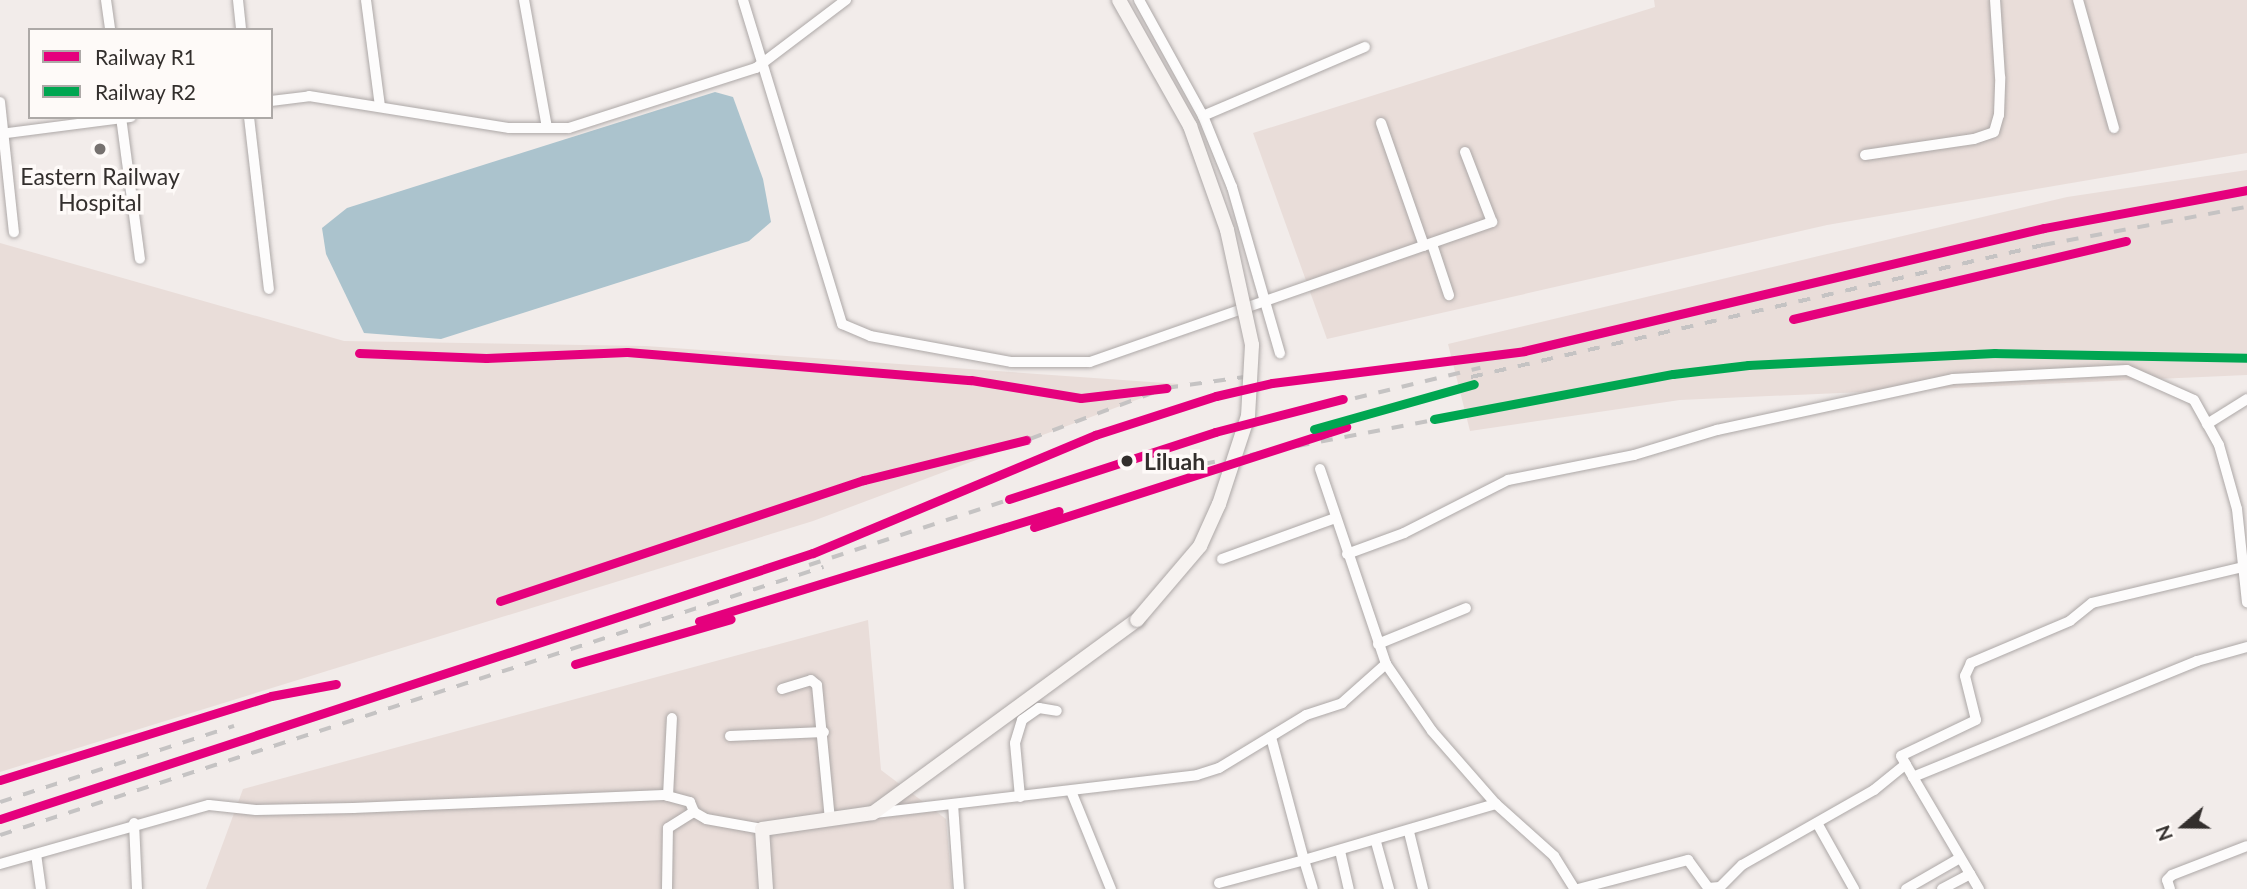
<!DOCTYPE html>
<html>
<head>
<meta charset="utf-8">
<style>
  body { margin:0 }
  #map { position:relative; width:2247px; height:889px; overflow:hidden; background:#f2ecea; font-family:Lato,sans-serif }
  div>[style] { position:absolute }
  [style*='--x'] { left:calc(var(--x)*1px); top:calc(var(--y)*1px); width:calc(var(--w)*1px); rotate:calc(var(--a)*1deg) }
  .built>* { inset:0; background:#e9ddd9 }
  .water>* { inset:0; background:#abc3cd }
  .roads { filter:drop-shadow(0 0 2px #ada8a7) drop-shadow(0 0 2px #ada8a7) }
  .street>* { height:10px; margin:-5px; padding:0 5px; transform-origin:5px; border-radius:5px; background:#fdfcfc }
  .secondary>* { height:14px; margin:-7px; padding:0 7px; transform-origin:7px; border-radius:7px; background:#f7f3f1 }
  .rail>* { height:3.5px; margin-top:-1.75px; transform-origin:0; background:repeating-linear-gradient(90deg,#c5c3c3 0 12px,transparent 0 24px) }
  .bridges { filter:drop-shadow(0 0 2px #ada8a7) drop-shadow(0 0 2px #ada8a7) }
  .secondary-bridge>* { height:14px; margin:-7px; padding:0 7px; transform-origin:7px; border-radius:7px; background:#f7f3f1 }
  .rail-1>* { height:9px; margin:-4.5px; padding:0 4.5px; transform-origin:4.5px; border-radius:4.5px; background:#e5007d }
  .rail-2>* { height:9px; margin:-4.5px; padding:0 4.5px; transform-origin:4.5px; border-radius:4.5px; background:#00a651 }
  .dots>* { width:19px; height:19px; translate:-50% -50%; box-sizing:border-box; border:4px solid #fefaf8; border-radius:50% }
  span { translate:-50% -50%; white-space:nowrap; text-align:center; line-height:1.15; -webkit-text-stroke:7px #fefaf8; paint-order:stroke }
  .poi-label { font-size:23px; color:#332f2d }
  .stop-label { font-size:23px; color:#332f2d; font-weight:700 }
  .left { translate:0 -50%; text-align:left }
  .legend { position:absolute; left:28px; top:28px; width:245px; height:91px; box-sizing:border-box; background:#fefaf8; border:2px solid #ada9a7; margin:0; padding:9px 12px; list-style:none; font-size:21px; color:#332f2d }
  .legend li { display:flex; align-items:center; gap:14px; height:35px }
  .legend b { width:35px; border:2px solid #ada9a7 }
  .north { position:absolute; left:2149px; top:791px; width:70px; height:70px; -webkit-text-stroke:5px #fefaf8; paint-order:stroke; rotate:250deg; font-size:19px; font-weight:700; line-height:28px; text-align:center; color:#332f2d }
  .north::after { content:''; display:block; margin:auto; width:24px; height:32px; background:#332f2d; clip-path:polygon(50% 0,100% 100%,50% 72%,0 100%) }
</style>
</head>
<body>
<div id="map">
  <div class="built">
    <div style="clip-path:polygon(1654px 0,2247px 0,2247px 153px,1827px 225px,1327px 339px,1253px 133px,1655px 7px)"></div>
    <div style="clip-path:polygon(2247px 170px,2247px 375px,1680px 400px,1470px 431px,1448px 344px,2067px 197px)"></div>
    <div style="clip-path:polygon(0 243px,344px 341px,646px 346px,1179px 384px,813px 521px,0 772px)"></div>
    <div style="clip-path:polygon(868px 620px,881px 770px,946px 819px,952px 889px,206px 889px,243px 789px)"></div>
  </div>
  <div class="water">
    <div style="clip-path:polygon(715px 92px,733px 97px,763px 179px,771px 222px,749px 241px,441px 339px,364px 333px,326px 254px,322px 228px,347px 208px)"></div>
  </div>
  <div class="roads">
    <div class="street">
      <div style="--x:106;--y:0;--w:30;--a:82"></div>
      <div style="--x:238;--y:0;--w:30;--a:84"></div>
      <div style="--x:366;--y:0;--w:107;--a:82.5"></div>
      <div style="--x:524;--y:0;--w:130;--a:79.8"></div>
      <div style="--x:547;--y:128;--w:22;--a:0"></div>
      <div style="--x:569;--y:128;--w:196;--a:-17.8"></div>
      <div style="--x:756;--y:68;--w:113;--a:-37.1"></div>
      <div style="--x:743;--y:0;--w:339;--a:73"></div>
      <div style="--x:842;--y:324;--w:30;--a:23"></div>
      <div style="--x:870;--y:336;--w:143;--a:10.4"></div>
      <div style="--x:1011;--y:362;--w:79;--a:0"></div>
      <div style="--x:1090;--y:362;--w:426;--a:-19.2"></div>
      <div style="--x:1492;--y:222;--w:75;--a:-111.1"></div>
      <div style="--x:1139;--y:0;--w:132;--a:61.1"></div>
      <div style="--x:1203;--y:116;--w:77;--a:67.8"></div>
      <div style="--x:1232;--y:187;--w:173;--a:73.9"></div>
      <div style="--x:2078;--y:0;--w:133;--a:74.3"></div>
      <div style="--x:271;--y:101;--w:38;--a:-7"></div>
      <div style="--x:309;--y:96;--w:203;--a:9.1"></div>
      <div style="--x:509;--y:128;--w:38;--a:0"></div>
      <div style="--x:0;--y:102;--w:131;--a:83.9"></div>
      <div style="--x:1203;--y:116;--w:176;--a:-23.1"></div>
      <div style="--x:121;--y:117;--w:143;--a:82.4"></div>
      <div style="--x:249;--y:117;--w:173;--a:83.4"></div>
      <div style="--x:1381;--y:123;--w:130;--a:70.7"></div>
      <div style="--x:0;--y:134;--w:132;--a:-7.4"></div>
      <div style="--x:1865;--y:155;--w:110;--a:-8.4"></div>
      <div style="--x:1974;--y:139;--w:21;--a:-19"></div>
      <div style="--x:1994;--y:132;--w:18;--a:-74"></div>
      <div style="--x:1999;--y:115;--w:38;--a:-88"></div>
      <div style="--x:2000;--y:77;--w:77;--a:-93.7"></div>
      <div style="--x:1432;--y:244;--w:54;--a:71.6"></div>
      <div style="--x:2207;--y:424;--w:47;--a:-32"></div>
      <div style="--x:1320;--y:469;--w:206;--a:71.3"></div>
      <div style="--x:1386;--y:664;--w:81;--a:55.5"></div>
      <div style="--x:1432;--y:731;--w:97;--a:48.8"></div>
      <div style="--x:1496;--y:804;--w:78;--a:41.9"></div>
      <div style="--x:1554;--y:856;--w:39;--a:58"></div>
      <div style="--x:1347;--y:554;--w:61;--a:-20.2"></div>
      <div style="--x:1404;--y:533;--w:117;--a:-27"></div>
      <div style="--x:1508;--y:480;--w:128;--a:-11.2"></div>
      <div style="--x:1634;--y:455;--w:87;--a:-16.8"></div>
      <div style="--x:1717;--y:430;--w:241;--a:-12.2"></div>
      <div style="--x:1953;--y:379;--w:174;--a:-3"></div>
      <div style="--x:2127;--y:370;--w:73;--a:24.1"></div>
      <div style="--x:2194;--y:400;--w:51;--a:60.9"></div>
      <div style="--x:2219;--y:445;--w:66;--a:74.3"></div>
      <div style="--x:2237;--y:509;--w:94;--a:83.9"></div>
      <div style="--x:1222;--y:559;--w:120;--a:-19.9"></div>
      <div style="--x:2243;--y:567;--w:155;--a:166.6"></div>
      <div style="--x:2092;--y:603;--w:28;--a:141"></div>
      <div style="--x:2070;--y:621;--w:108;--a:157"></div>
      <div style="--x:1971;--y:663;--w:14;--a:115"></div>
      <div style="--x:1965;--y:676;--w:45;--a:76"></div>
      <div style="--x:1976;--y:720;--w:83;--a:154.4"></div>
      <div style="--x:1901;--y:756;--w:24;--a:60"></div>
      <div style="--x:1913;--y:777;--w:307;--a:-22.2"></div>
      <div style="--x:2197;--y:661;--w:52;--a:-15.6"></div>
      <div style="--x:1378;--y:644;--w:95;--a:-22.2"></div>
      <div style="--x:782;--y:689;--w:30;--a:-17"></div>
      <div style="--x:811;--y:680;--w:8;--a:40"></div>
      <div style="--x:817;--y:685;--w:135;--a:84.5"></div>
      <div style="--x:730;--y:736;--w:94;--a:-2.4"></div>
      <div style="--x:1271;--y:737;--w:127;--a:75"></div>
      <div style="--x:1304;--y:860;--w:200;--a:-16.3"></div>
      <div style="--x:1913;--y:777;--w:130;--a:59.5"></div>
      <div style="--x:1071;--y:791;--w:106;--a:67.8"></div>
      <div style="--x:668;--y:796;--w:78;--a:-87.1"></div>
      <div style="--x:1020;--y:797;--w:54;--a:-95.3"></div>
      <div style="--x:1015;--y:743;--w:24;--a:-73"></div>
      <div style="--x:1022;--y:720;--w:21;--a:-35"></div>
      <div style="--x:1039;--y:708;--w:18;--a:9"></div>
      <div style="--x:953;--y:804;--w:85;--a:86"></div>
      <div style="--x:875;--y:813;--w:324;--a:-6.7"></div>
      <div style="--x:1197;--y:775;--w:23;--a:-18"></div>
      <div style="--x:1219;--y:768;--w:102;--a:-31.3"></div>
      <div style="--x:1306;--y:715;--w:38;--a:-18"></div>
      <div style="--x:1342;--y:703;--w:59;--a:-41.6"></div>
      <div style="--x:134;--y:823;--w:66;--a:87.4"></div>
      <div style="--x:1817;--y:823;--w:76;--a:60.7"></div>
      <div style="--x:1409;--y:832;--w:59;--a:76.2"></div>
      <div style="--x:1376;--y:842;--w:49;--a:74.5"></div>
      <div style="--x:1340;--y:851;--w:39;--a:77"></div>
      <div style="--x:36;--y:854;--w:35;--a:82"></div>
      <div style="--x:0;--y:864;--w:217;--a:-15.8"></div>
      <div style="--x:209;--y:805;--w:47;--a:6.1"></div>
      <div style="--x:256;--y:810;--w:97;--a:-1.2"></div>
      <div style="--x:353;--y:808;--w:311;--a:-2.4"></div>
      <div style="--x:664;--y:795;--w:27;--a:15"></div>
      <div style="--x:690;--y:802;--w:11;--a:68"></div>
      <div style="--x:694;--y:812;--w:14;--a:30"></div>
      <div style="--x:706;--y:819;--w:57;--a:10.1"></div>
      <div style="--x:1219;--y:883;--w:88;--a:-15.1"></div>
      <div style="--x:1304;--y:860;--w:30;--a:73"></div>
      <div style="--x:667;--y:889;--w:61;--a:-89.1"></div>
      <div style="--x:668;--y:828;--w:31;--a:-32"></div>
      <div style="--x:1578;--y:889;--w:114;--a:-14.8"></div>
      <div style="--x:1688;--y:860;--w:34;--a:54"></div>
      <div style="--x:1708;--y:888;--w:12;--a:-5"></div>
      <div style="--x:1720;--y:887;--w:31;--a:-45"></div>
      <div style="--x:1742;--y:865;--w:152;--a:-29.6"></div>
      <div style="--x:1874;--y:790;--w:41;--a:-39.1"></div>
      <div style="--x:1906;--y:889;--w:62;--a:-29.9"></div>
      <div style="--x:1942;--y:889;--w:32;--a:-28"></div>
      <div style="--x:2170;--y:889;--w:9;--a:-108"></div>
      <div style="--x:2167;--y:880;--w:7;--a:-45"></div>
      <div style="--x:2172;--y:875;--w:80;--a:-21.1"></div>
    </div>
    <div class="secondary">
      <div style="--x:766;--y:889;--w:60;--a:-93.8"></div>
      <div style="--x:762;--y:829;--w:112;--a:-8.2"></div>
      <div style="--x:873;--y:813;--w:327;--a:-36.2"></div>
    </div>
  </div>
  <div class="rail">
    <div style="--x:359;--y:353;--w:127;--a:2.3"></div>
    <div style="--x:486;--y:358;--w:141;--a:-2.4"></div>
    <div style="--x:627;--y:352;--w:345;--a:4.7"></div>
    <div style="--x:971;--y:380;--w:111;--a:9.3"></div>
    <div style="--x:1081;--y:398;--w:86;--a:-6.7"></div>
    <div style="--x:1471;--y:377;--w:587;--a:-12.99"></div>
    <div style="--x:2043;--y:245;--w:208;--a:-10.6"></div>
    <div style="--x:1203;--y:464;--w:479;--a:-10.8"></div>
    <div style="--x:1673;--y:374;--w:76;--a:-6.8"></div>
    <div style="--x:1748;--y:365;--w:247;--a:-2.8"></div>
    <div style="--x:1995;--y:353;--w:252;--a:1.1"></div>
    <div style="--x:809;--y:565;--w:427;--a:-18.1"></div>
    <div style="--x:1215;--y:432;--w:273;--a:-13.6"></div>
    <div style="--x:500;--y:601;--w:384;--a:-18.4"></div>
    <div style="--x:864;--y:480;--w:171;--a:-13.9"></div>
    <div style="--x:1030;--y:439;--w:145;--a:-20.6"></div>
    <div style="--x:1166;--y:388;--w:79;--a:-8"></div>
    <div style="--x:0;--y:780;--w:284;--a:-17.2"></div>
    <div style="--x:271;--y:696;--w:66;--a:-10.5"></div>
    <div style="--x:0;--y:802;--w:246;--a:-18"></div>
    <div style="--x:0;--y:819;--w:855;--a:-18.12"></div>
    <div style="--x:813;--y:553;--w:306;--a:-22.7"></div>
    <div style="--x:1095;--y:435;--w:127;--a:-17.9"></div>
    <div style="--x:1216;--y:396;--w:57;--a:-13.1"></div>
    <div style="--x:1272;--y:383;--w:254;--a:-7.2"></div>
    <div style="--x:1524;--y:351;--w:534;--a:-13.31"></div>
    <div style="--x:2044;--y:228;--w:207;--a:-10.6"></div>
    <div style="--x:0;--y:835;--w:866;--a:-18.04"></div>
  </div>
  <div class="bridges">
    <div class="secondary-bridge">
      <div style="--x:1119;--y:0;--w:145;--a:60.6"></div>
      <div style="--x:1190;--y:126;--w:110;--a:70.4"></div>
      <div style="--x:1227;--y:230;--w:118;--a:77.7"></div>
      <div style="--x:1252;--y:345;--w:71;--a:93.2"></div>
      <div style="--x:1248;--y:416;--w:93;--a:108.2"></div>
      <div style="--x:1219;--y:504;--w:46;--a:114.3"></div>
      <div style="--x:1200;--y:546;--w:97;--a:130.4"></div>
    </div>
  </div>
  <div class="rail-1">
    <div style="--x:1793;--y:319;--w:342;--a:-13.2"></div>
    <div style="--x:359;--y:353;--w:127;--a:2.3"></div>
    <div style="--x:486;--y:358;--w:141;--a:-2.4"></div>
    <div style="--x:627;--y:352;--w:345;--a:4.7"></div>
    <div style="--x:971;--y:380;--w:111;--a:9.3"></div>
    <div style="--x:1081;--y:398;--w:86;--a:-6.7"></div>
    <div style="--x:1009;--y:499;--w:217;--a:-18"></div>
    <div style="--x:1215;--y:432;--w:132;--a:-14.5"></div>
    <div style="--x:1034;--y:527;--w:328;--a:-17.8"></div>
    <div style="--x:500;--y:601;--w:384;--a:-18.4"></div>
    <div style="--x:864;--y:480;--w:167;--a:-13.9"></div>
    <div style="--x:699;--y:621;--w:376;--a:-17"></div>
    <div style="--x:575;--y:664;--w:162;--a:-16.1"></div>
    <div style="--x:0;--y:780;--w:284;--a:-17.2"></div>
    <div style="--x:271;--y:696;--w:66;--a:-10.5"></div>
    <div style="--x:0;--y:819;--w:855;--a:-18.12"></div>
    <div style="--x:813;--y:553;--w:306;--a:-22.7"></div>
    <div style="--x:1095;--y:435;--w:127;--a:-17.9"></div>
    <div style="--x:1216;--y:396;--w:57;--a:-13.1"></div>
    <div style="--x:1272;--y:383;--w:254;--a:-7.2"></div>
    <div style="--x:1524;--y:351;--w:534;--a:-13.31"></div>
    <div style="--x:2044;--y:228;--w:207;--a:-10.6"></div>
  </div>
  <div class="rail-2">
    <div style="--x:1434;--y:419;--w:243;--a:-10.7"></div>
    <div style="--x:1673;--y:374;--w:76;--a:-6.8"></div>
    <div style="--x:1748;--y:365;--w:247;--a:-2.8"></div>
    <div style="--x:1995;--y:353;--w:252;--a:1.1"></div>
    <div style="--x:1314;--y:429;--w:166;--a:-15.7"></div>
  </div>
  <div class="dots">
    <div style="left:100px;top:149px;background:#76716f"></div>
    <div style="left:1127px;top:461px;background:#332f2d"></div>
  </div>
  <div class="poi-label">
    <span style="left:100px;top:189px">Eastern Railway<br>Hospital</span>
  </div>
  <div class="stop-label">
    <span class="left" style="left:1144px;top:461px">Liluah</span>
  </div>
  <ul class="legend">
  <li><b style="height:9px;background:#e5007d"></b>Railway R1</li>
  <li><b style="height:9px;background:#00a651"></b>Railway R2</li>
  </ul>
  <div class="north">N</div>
</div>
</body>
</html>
